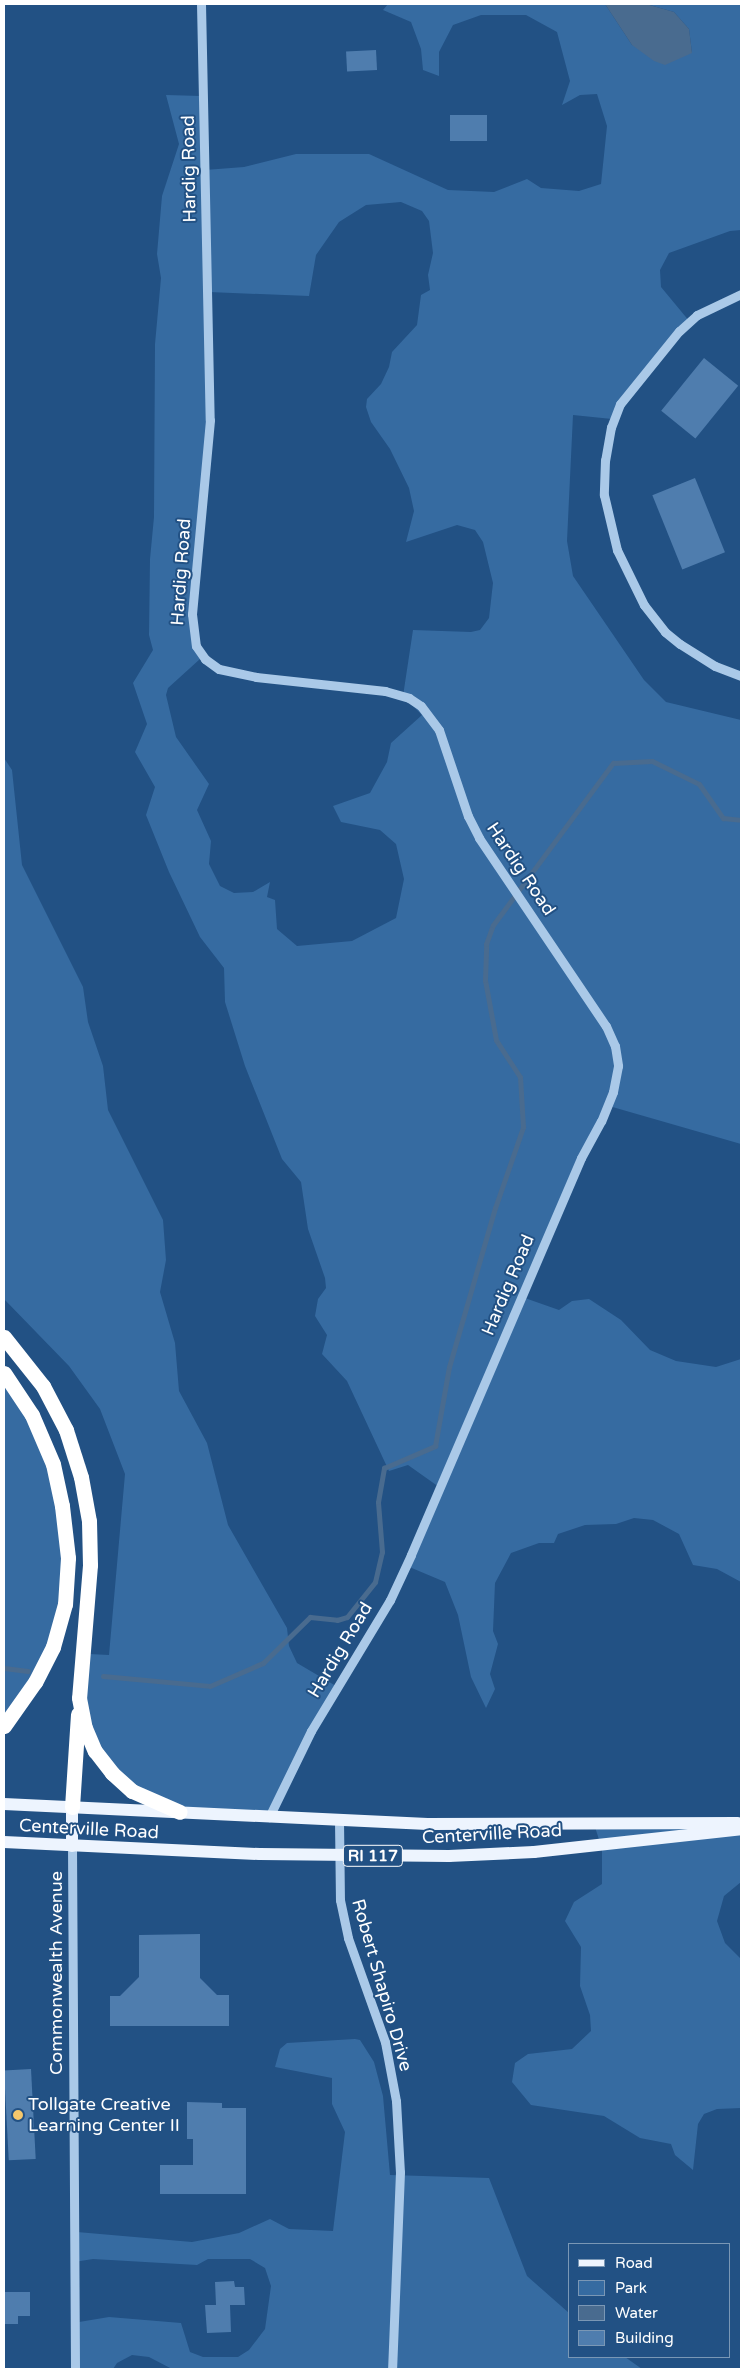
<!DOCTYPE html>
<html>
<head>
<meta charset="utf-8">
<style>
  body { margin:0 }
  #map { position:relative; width:745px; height:2373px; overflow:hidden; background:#225184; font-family:"Varela Round",sans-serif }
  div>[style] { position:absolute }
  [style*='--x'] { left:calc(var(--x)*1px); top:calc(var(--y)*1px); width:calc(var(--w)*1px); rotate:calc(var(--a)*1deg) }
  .green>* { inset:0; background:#366ba1 }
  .water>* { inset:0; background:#496b8f }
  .stream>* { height:5px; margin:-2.5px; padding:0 2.5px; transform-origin:2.5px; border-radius:2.5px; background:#496b8f }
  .building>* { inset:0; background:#4f7dae; transform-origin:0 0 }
  .minor>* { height:9px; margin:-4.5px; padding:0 4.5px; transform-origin:4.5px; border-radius:4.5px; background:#aac9e8 }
  .major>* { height:12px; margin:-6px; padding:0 6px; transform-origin:6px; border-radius:6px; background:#edf4fe }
  .highway>* { height:15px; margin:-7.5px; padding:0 7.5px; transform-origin:7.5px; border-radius:7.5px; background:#fff }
  .dots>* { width:14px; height:14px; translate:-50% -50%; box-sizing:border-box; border:2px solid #225184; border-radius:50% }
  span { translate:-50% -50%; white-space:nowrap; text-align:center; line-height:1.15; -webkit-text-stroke:4px #225184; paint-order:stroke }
  .shield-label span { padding:1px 4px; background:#225184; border:1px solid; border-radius:4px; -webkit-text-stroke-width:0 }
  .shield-label { font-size:16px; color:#fff; font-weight:700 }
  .street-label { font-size:18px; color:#fff }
  .poi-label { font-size:18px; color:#fff }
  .left { translate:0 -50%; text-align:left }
  .frame { position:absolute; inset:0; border:5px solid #fff; pointer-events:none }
  .legend { position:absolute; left:568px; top:2243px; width:162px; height:115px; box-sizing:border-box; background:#225184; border:1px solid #7a97b5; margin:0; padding:6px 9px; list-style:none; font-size:15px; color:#fff }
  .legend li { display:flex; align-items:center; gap:10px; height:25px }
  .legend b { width:25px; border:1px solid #7a97b5 }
</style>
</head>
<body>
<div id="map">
  <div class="green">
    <div style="clip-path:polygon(evenodd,388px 4px,605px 4px,632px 45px,692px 53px,689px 29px,674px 12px,646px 4px,741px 4px,741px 230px,730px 231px,669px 253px,660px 270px,661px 287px,690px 322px,612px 419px,573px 415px,567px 541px,573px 576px,644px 680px,666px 702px,741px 720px,741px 1144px,609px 1106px,522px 1297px,559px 1310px,572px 1301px,589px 1299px,621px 1320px,650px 1350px,676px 1361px,716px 1367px,741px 1359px,741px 1582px,717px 1569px,693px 1565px,679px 1534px,653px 1520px,634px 1518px,616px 1524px,585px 1525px,558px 1534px,554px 1543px,539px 1543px,511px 1553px,495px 1583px,493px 1631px,498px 1644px,490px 1674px,495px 1689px,486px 1708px,471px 1677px,458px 1615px,445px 1582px,407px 1566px,439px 1487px,408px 1465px,389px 1471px,347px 1381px,322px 1354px,327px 1335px,315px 1316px,318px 1299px,326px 1288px,325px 1278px,308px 1229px,301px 1182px,282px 1159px,245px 1066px,225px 1002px,224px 968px,200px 937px,169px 872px,146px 815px,155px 787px,135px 752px,147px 724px,133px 683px,153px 650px,149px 635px,150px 559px,154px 517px,155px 344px,161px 278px,157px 254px,162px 196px,179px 144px,166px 95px,201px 96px,205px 170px,244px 167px,296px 154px,369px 154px,448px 190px,494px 192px,527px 179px,541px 188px,579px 191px,601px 184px,607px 126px,597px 94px,580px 95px,562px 105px,570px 81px,557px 32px,526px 15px,481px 15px,453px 25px,439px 52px,439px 76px,423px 70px,421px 49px,411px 22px,383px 10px,388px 4px,401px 202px,422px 211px,429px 221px,433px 253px,428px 275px,430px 290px,421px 295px,417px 325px,392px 352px,389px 367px,381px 384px,367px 399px,366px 407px,371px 422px,390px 449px,409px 488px,414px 511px,406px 542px,457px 525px,475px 530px,483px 542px,493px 583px,489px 618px,480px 630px,471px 632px,413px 630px,403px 696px,422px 715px,391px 743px,387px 762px,370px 793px,333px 806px,341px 822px,380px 830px,396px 844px,404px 879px,396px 918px,352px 941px,297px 946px,277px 929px,275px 900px,267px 897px,270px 882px,253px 892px,234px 893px,220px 886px,209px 864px,211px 841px,197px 810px,209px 784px,176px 737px,166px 695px,168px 688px,200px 659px,191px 624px,210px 416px,209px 292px,309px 296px,316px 255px,339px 222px,366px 205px,401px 202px)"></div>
    <div style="clip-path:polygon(4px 758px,12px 770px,22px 865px,83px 987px,88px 1022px,103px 1066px,108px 1110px,163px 1220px,166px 1260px,160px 1292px,175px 1343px,179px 1391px,207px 1443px,228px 1525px,287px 1628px,289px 1646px,297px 1663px,336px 1686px,271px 1817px,220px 1816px,149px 1797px,120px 1782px,84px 1723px,89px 1654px,109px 1655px,125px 1474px,100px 1409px,69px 1366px,4px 1299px)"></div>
    <div style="clip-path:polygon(4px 1371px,31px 1412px,64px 1528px,60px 1602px,55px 1624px,34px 1678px,4px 1723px)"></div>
    <div style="clip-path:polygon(741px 1823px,741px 1882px,724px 1896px,717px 1921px,725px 1943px,741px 1959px,741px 2108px,717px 2109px,704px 2114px,698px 2124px,693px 2170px,675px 2155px,671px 2144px,640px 2138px,604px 2116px,531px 2105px,512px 2082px,515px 2063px,528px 2054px,572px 2049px,591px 2031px,590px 2015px,580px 1986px,581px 1947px,565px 1921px,574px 1902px,602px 1884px,602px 1849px,595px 1827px)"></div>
    <div style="clip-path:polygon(355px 2039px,360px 2040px,374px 2062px,383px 2096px,390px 2175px,489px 2178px,527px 2276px,569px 2313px,569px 2357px,625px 2357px,642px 2369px,172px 2369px,149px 2357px,132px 2355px,117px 2363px,113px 2369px,73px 2369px,73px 2323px,109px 2317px,181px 2323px,190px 2352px,203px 2357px,238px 2357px,249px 2350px,265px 2329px,271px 2286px,265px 2268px,250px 2259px,208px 2259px,197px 2265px,93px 2259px,74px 2262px,77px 2232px,192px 2242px,239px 2233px,270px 2219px,289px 2229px,333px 2231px,345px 2132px,332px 2104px,332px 2078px,275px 2067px,280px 2049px,287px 2043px)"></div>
  </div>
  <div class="water">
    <div style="clip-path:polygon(605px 4px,646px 4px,674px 12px,689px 29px,692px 53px,665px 65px,654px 61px,632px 45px)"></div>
  </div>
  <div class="stream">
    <div style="--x:4;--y:1668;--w:24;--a:7"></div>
    <div style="--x:103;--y:1676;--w:107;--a:5.3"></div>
    <div style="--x:210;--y:1686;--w:58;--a:-23.5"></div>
    <div style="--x:263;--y:1663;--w:66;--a:-44.4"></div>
    <div style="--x:310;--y:1617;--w:27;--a:6"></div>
    <div style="--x:337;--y:1620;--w:10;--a:-17"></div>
    <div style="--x:347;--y:1617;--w:45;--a:-51.3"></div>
    <div style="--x:375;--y:1582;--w:31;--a:-77"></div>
    <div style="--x:382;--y:1552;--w:50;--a:-94.6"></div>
    <div style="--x:378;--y:1502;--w:35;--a:-80"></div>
    <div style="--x:384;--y:1468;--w:56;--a:-23.3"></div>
    <div style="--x:435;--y:1446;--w:80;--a:-80"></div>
    <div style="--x:449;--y:1367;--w:166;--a:-73.9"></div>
    <div style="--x:495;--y:1208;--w:86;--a:-70.9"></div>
    <div style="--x:523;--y:1127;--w:50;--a:-93.4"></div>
    <div style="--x:520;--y:1077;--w:44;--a:-123"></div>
    <div style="--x:496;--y:1040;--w:61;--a:-100.4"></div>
    <div style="--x:485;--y:980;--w:36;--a:-88"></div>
    <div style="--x:486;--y:944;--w:20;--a:-70"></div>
    <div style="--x:493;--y:925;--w:202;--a:-53.5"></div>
    <div style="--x:613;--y:763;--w:39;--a:-3"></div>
    <div style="--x:652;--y:761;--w:52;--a:26.1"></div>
    <div style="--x:699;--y:784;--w:42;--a:54.8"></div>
    <div style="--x:723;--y:818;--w:18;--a:6"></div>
  </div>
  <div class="building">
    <div style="left:376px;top:50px;width:20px;height:30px;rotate:87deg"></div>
    <div style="left:487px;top:115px;width:26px;height:37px;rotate:90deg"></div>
    <div style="left:704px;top:358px;width:44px;height:68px;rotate:39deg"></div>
    <div style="left:695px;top:478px;width:80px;height:46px;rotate:68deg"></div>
    <div style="clip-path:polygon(200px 1934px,200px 1978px,217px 1995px,229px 1995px,229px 2026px,110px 2026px,110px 1996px,120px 1996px,139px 1977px,139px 1935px)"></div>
    <div style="left:31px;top:2069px;width:90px;height:27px;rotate:87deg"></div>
    <div style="clip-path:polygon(187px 2102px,222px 2103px,222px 2108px,246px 2108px,246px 2194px,160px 2194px,160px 2165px,193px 2165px,193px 2139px,187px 2139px)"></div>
    <div style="clip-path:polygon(234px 2281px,235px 2287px,244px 2287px,245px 2305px,230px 2305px,231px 2332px,207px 2333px,205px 2305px,216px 2305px,215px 2282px)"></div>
    <div style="clip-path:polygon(4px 2292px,30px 2292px,30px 2316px,18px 2316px,18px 2324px,4px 2324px)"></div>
  </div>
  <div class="minor">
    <div style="--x:201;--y:4;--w:416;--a:88.8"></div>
    <div style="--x:210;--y:420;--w:195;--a:95.3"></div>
    <div style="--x:192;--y:614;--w:32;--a:83"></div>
    <div style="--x:196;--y:646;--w:16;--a:55"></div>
    <div style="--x:205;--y:659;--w:17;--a:36"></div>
    <div style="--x:219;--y:669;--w:38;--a:12"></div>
    <div style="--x:256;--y:677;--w:130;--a:6.2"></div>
    <div style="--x:385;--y:691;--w:25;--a:16"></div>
    <div style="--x:409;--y:698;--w:14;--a:34"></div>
    <div style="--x:421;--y:706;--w:30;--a:53"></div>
    <div style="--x:439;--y:730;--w:91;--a:71.4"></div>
    <div style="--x:468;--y:816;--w:25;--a:63"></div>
    <div style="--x:479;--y:838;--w:227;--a:56"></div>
    <div style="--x:606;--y:1026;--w:22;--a:66"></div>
    <div style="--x:615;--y:1046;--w:20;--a:81"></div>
    <div style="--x:618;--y:1066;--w:26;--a:101"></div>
    <div style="--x:613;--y:1092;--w:31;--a:112"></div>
    <div style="--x:601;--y:1121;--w:42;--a:118.4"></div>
    <div style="--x:581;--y:1158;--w:432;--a:113.2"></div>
    <div style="--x:411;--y:1555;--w:50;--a:115"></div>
    <div style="--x:390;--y:1600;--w:153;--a:121.1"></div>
    <div style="--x:311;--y:1731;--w:96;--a:116"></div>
    <div style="--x:741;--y:294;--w:49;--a:154.5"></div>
    <div style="--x:697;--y:315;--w:24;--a:138"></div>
    <div style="--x:679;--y:331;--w:94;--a:128.9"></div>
    <div style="--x:620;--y:404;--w:25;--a:111"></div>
    <div style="--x:611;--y:427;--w:34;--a:100"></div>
    <div style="--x:605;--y:460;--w:35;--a:92"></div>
    <div style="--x:604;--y:495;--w:57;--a:76.7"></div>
    <div style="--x:617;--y:550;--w:61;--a:63.9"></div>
    <div style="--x:644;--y:605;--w:34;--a:52"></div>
    <div style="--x:665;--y:632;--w:19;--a:39"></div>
    <div style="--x:680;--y:644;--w:41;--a:32.2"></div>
    <div style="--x:715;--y:666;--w:28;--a:21"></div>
    <div style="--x:339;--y:1820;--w:80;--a:89.3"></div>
    <div style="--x:340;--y:1900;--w:39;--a:78"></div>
    <div style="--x:348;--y:1938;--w:110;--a:70.4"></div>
    <div style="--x:385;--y:2042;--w:60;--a:79.4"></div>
    <div style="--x:396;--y:2101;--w:71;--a:86.8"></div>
    <div style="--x:400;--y:2172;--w:197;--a:92.3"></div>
    <div style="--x:72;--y:1846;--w:523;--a:89.67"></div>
  </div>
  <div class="major">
    <div style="--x:4;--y:1804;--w:424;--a:2.7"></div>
    <div style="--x:428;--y:1824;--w:310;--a:-0.2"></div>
    <div style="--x:4;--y:1842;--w:256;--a:2.7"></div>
    <div style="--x:260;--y:1854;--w:189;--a:0.6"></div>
    <div style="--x:449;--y:1856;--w:85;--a:-2.7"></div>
    <div style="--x:534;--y:1852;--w:208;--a:-6.3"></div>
    <div style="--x:72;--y:1846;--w:39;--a:-90"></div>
  </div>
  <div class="highway">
    <div style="--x:4;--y:1337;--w:63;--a:51.5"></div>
    <div style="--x:43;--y:1386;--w:50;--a:62.4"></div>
    <div style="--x:66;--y:1430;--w:49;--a:72.3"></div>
    <div style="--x:81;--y:1477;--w:45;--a:79.7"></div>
    <div style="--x:89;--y:1521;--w:44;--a:88.7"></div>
    <div style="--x:90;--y:1565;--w:133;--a:94.7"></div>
    <div style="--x:79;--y:1698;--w:31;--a:79"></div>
    <div style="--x:85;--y:1728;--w:25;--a:67"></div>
    <div style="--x:95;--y:1751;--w:28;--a:52"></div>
    <div style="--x:112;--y:1773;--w:27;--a:42"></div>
    <div style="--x:132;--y:1791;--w:52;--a:23.6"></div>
    <div style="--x:4;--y:1373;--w:50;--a:56.3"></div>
    <div style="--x:32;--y:1415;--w:53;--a:66.8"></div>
    <div style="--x:53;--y:1464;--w:43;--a:77.9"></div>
    <div style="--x:62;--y:1506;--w:52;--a:83.4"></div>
    <div style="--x:68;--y:1558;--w:46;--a:93.7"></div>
    <div style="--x:65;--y:1604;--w:45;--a:105.6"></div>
    <div style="--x:53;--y:1647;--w:39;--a:117"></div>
    <div style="--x:35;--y:1682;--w:54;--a:125.2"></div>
    <div style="--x:72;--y:1807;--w:93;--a:-86.3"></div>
  </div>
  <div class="dots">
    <div style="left:18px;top:2115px;background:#f4c76c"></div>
  </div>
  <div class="shield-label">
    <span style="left:373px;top:1856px">RI 117</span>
  </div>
  <div class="street-label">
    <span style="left:189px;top:169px;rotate:-91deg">Hardig Road</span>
    <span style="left:181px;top:572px;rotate:-86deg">Hardig Road</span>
    <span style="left:521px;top:869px;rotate:56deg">Hardig Road</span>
    <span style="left:508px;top:1285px;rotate:-67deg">Hardig Road</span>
    <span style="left:340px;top:1650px;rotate:-59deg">Hardig Road</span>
    <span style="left:89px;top:1829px;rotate:3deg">Centerville Road</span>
    <span style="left:492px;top:1834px;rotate:-3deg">Centerville Road</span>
    <span style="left:56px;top:1973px;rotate:-90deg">Commonwealth Avenue</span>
    <span style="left:382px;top:1985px;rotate:74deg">Robert Shapiro Drive</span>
  </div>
  <div class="poi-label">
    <span class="left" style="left:28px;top:2115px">Tollgate Creative<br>Learning Center II</span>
  </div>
  <div class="frame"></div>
  <ul class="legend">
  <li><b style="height:6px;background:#edf4fe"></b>Road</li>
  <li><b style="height:14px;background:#366ba1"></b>Park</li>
  <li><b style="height:14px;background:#496b8f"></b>Water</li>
  <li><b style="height:14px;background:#4f7dae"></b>Building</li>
  </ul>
</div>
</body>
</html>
